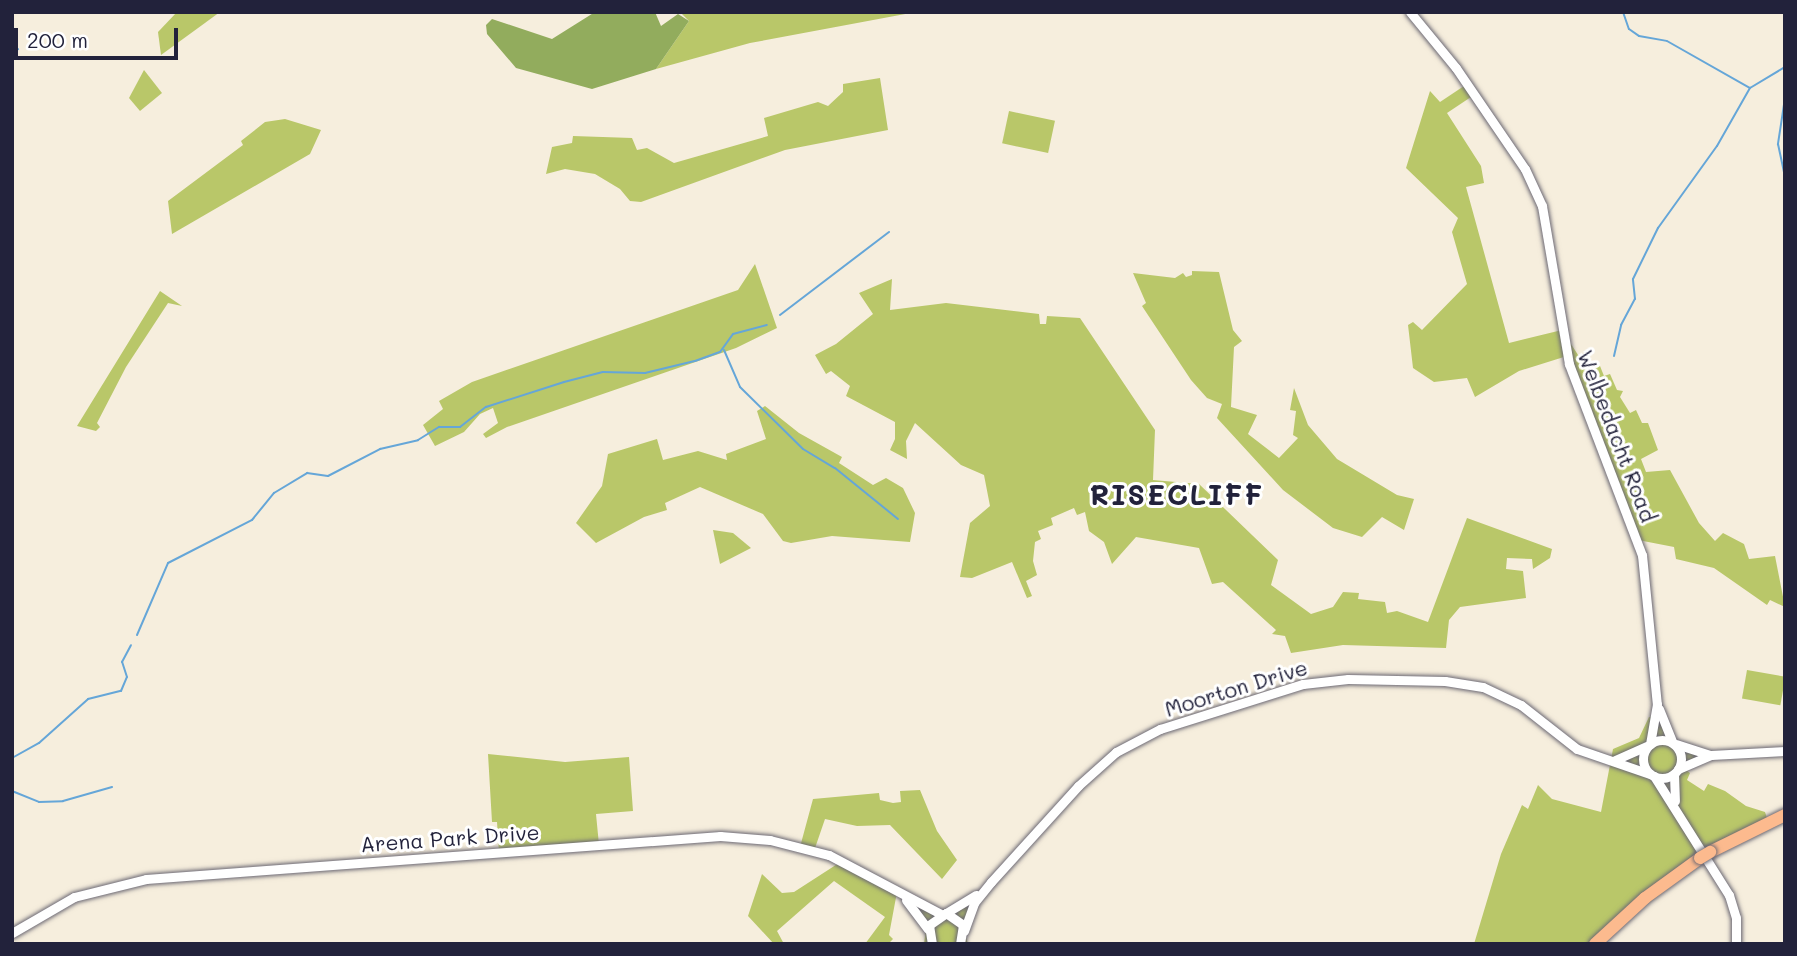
<!DOCTYPE html>
<html>
<head>
<meta charset="utf-8">
<style>
  body { margin:0 }
  #map { position:relative; width:1797px; height:956px; overflow:hidden; background:#f6eedd; font-family:Mali,sans-serif }
  div>[style] { position:absolute }
  [style*='--x'] { left:calc(var(--x)*1px); top:calc(var(--y)*1px); width:calc(var(--w)*1px); rotate:calc(var(--a)*1deg) }
  .green>* { inset:0; background:#b9c769; transform-origin:0 0 }
  .forest>* { inset:0; background:#92ac5d }
  .stream>* { height:2px; margin:-1px; padding:0 1px; transform-origin:1px; border-radius:1px; background:#65a6d8 }
  .roads { filter:drop-shadow(0 0 2px #6c6974) drop-shadow(0 0 2px #6c6974) }
  .minor>* { height:9px; margin:-4.5px; padding:0 4.5px; transform-origin:4.5px; border-radius:4.5px; background:#fff }
  .minor>.ring { margin:-4.5px; padding:0; box-sizing:content-box; background:none; border:9px solid #fff; border-radius:50% }
  .highway>* { height:12px; margin:-6px; padding:0 6px; transform-origin:6px; border-radius:6px; background:#fcba8e }
  .bridges { filter:drop-shadow(0 0 2px #6c6974) drop-shadow(0 0 2px #6c6974) }
  .highway-bridge>* { height:12px; margin:-6px; padding:0 6px; transform-origin:6px; border-radius:6px; background:#fcba8e }
  span { translate:-50% -50%; white-space:nowrap; text-align:center; line-height:1.15; -webkit-text-stroke:6px #fff; paint-order:stroke }
  .street-label { font-size:21px; color:#22223b }
  .district-label { font-size:28px; color:#22223b; font-weight:700; letter-spacing:2px }
  .frame { position:absolute; inset:0; border:14px solid #22223b; pointer-events:none }
  .scale { position:absolute; left:14px; top:28px; width:164px; height:32px; box-sizing:border-box; border:4px solid #22223b; border-top:0; padding-left:9px; font-size:21px; line-height:24px; white-space:nowrap; color:#22223b; -webkit-text-stroke:5px #fff; paint-order:stroke }
</style>
</head>
<body>
<div id="map">
  <div class="green">
    <div style="clip-path:polygon(177px 12px,220px 12px,161px 55px,158px 32px)"></div>
    <div style="clip-path:polygon(680px 12px,916px 12px,750px 43px,656px 69px,689px 21px)"></div>
    <div style="clip-path:polygon(144px 70px,162px 93px,140px 111px,129px 98px)"></div>
    <div style="clip-path:polygon(880px 78px,888px 130px,785px 150px,641px 202px,630px 201px,620px 189px,595px 174px,565px 169px,546px 174px,552px 147px,572px 143px,573px 136px,632px 138px,637px 150px,647px 148px,674px 163px,768px 136px,764px 118px,818px 102px,828px 106px,843px 92px,843px 84px)"></div>
    <div style="clip-path:polygon(1467px 84px,1474px 95px,1447px 113px,1481px 166px,1484px 183px,1466px 187px,1509px 343px,1562px 330px,1589px 372px,1600px 366px,1604px 376px,1610px 374px,1617px 390px,1623px 391px,1620px 397px,1630px 413px,1636px 410px,1642px 423px,1648px 423px,1658px 450px,1641px 459px,1646px 472px,1670px 470px,1699px 523px,1715px 541px,1723px 533px,1744px 544px,1749px 559px,1775px 556px,1785px 607px,1770px 600px,1767px 605px,1714px 568px,1676px 559px,1674px 547px,1638px 540px,1567px 356px,1519px 371px,1475px 397px,1467px 378px,1434px 382px,1413px 368px,1408px 325px,1413px 322px,1422px 330px,1467px 284px,1452px 232px,1458px 218px,1406px 168px,1430px 91px,1440px 102px)"></div>
    <div style="left:1009px;top:111px;width:47px;height:33px;rotate:12deg"></div>
    <div style="clip-path:polygon(285px 119px,321px 130px,310px 154px,172px 234px,168px 201px,243px 145px,241px 141px,265px 122px)"></div>
    <div style="clip-path:polygon(755px 264px,777px 328px,736px 348px,507px 427px,486px 438px,483px 434px,498px 423px,493px 408px,480px 414px,464px 432px,435px 446px,423px 425px,443px 409px,439px 401px,472px 382px,738px 290px)"></div>
    <div style="clip-path:polygon(1192px 271px,1219px 272px,1233px 330px,1242px 341px,1234px 347px,1231px 407px,1257px 415px,1248px 434px,1279px 458px,1298px 438px,1293px 435px,1296px 411px,1290px 410px,1294px 388px,1308px 425px,1337px 459px,1397px 495px,1414px 499px,1404px 530px,1382px 517px,1362px 537px,1333px 528px,1283px 490px,1217px 418px,1222px 404px,1207px 398px,1191px 380px,1142px 306px,1146px 303px,1133px 273px,1175px 278px,1183px 273px,1186px 277px,1192px 275px)"></div>
    <div style="clip-path:polygon(892px 279px,890px 310px,946px 303px,1039px 314px,1040px 324px,1046px 324px,1047px 316px,1080px 318px,1155px 430px,1153px 480px,1199px 484px,1278px 560px,1271px 585px,1311px 614px,1333px 607px,1343px 592px,1359px 593px,1358px 599px,1385px 602px,1387px 613px,1397px 611px,1428px 622px,1467px 518px,1552px 549px,1550px 558px,1533px 569px,1532px 559px,1507px 558px,1506px 569px,1523px 571px,1526px 598px,1460px 607px,1449px 620px,1446px 648px,1343px 645px,1291px 653px,1285px 636px,1272px 634px,1276px 630px,1223px 582px,1212px 584px,1199px 548px,1136px 537px,1112px 564px,1104px 542px,1089px 531px,1085px 512px,1077px 515px,1074px 508px,1051px 518px,1053px 525px,1038px 531px,1041px 539px,1035px 542px,1033px 561px,1037px 575px,1026px 581px,1032px 596px,1027px 598px,1012px 562px,972px 578px,960px 577px,970px 523px,990px 506px,984px 475px,961px 465px,915px 423px,906px 441px,907px 459px,890px 450px,895px 439px,895px 422px,846px 396px,850px 386px,831px 371px,826px 374px,815px 355px,836px 344px,873px 314px,859px 293px)"></div>
    <div style="clip-path:polygon(160px 291px,182px 306px,168px 303px,126px 367px,97px 423px,100px 427px,96px 431px,77px 426px)"></div>
    <div style="clip-path:polygon(765px 406px,799px 433px,842px 457px,839px 463px,873px 485px,886px 478px,903px 488px,915px 513px,910px 542px,832px 536px,791px 543px,783px 541px,763px 514px,700px 487px,665px 503px,667px 510px,644px 517px,596px 543px,576px 523px,602px 486px,608px 454px,657px 439px,663px 460px,698px 451px,727px 460px,726px 454px,766px 439px,757px 411px)"></div>
    <div style="clip-path:polygon(713px 530px,733px 533px,751px 548px,720px 564px)"></div>
    <div style="left:1747px;top:670px;width:39px;height:29px;rotate:10deg"></div>
    <div style="clip-path:polygon(1661px 715px,1672px 742px,1711px 755px,1686px 770px,1690px 773px,1687px 780px,1704px 791px,1708px 784px,1725px 791px,1746px 806px,1765px 812px,1768px 821px,1732px 839px,1595px 944px,1474px 944px,1501px 854px,1522px 805px,1528px 809px,1538px 785px,1552px 799px,1601px 812px,1613px 749px,1639px 738px,1649px 717px)"></div>
    <div style="clip-path:polygon(488px 754px,565px 762px,629px 757px,633px 811px,596px 814px,599px 845px,499px 853px,497px 822px,492px 822px)"></div>
    <div style="clip-path:polygon(920px 790px,937px 831px,957px 860px,942px 879px,890px 825px,857px 826px,825px 819px,814px 851px,800px 847px,813px 799px,879px 793px,880px 800px,893px 803px,901px 802px,900px 791px)"></div>
    <div style="clip-path:polygon(842px 861px,940px 913px,974px 903px,965px 934px,968px 944px,924px 944px,926px 929px,897px 892px,889px 935px,893px 939px,888px 944px,865px 944px,885px 917px,834px 881px,777px 931px,784px 944px,774px 944px,748px 916px,762px 874px,782px 893px,794px 892px)"></div>
  </div>
  <div class="forest">
    <div style="clip-path:polygon(595px 12px,655px 12px,661px 26px,678px 14px,689px 21px,656px 69px,592px 89px,516px 68px,487px 34px,486px 25px,492px 19px,552px 39px)"></div>
  </div>
  <div class="stream">
    <div style="--x:1623;--y:12;--w:18;--a:71"></div>
    <div style="--x:1629;--y:29;--w:12;--a:35"></div>
    <div style="--x:1639;--y:36;--w:28;--a:10"></div>
    <div style="--x:1667;--y:41;--w:95;--a:29.5"></div>
    <div style="--x:1750;--y:88;--w:41;--a:-31"></div>
    <div style="--x:12;--y:44;--w:8;--a:40"></div>
    <div style="--x:1785;--y:98;--w:47;--a:98.7"></div>
    <div style="--x:1778;--y:144;--w:34;--a:78"></div>
    <div style="--x:780;--y:315;--w:137;--a:-37.3"></div>
    <div style="--x:724;--y:350;--w:40;--a:66.6"></div>
    <div style="--x:740;--y:387;--w:88;--a:44.5"></div>
    <div style="--x:803;--y:449;--w:37;--a:31"></div>
    <div style="--x:835;--y:468;--w:81;--a:39"></div>
    <div style="--x:1614;--y:356;--w:32;--a:-77"></div>
    <div style="--x:1621;--y:325;--w:30;--a:-62"></div>
    <div style="--x:1635;--y:299;--w:20;--a:-96"></div>
    <div style="--x:1633;--y:279;--w:57;--a:-63.9"></div>
    <div style="--x:1658;--y:228;--w:101;--a:-54.3"></div>
    <div style="--x:1717;--y:146;--w:67;--a:-60.4"></div>
    <div style="--x:137;--y:635;--w:78;--a:-66.7"></div>
    <div style="--x:168;--y:563;--w:94;--a:-27.1"></div>
    <div style="--x:252;--y:520;--w:35;--a:-51"></div>
    <div style="--x:274;--y:493;--w:39;--a:-31"></div>
    <div style="--x:307;--y:473;--w:21;--a:8"></div>
    <div style="--x:328;--y:476;--w:59;--a:-27.4"></div>
    <div style="--x:380;--y:449;--w:39;--a:-13"></div>
    <div style="--x:418;--y:440;--w:25;--a:-32"></div>
    <div style="--x:439;--y:427;--w:21;--a:0"></div>
    <div style="--x:460;--y:427;--w:33;--a:-38"></div>
    <div style="--x:486;--y:407;--w:82;--a:-17.8"></div>
    <div style="--x:564;--y:382;--w:40;--a:-14.4"></div>
    <div style="--x:603;--y:372;--w:42;--a:1.4"></div>
    <div style="--x:645;--y:373;--w:51;--a:-13.5"></div>
    <div style="--x:695;--y:361;--w:27;--a:-20"></div>
    <div style="--x:720;--y:352;--w:22;--a:-54"></div>
    <div style="--x:733;--y:334;--w:35;--a:-15"></div>
    <div style="--x:12;--y:758;--w:31;--a:-29"></div>
    <div style="--x:39;--y:743;--w:66;--a:-41.9"></div>
    <div style="--x:88;--y:699;--w:34;--a:-14"></div>
    <div style="--x:121;--y:691;--w:15;--a:-67"></div>
    <div style="--x:127;--y:677;--w:16;--a:-108"></div>
    <div style="--x:122;--y:662;--w:19;--a:-62"></div>
    <div style="--x:12;--y:791;--w:29;--a:22"></div>
    <div style="--x:39;--y:802;--w:24;--a:-2"></div>
    <div style="--x:63;--y:801;--w:51;--a:-15.9"></div>
  </div>
  <div class="roads">
    <div class="minor">
      <div style="--x:1410;--y:12;--w:72;--a:50.6"></div>
      <div style="--x:1456;--y:68;--w:122;--a:55.7"></div>
      <div style="--x:1525;--y:169;--w:41;--a:65.3"></div>
      <div style="--x:1542;--y:206;--w:160;--a:80.3"></div>
      <div style="--x:1569;--y:364;--w:204;--a:69.1"></div>
      <div style="--x:1642;--y:555;--w:150;--a:84.3"></div>
      <div style="--x:1657;--y:704;--w:41;--a:99.9"></div>
      <div style="--x:1659;--y:709;--w:35;--a:68"></div>
      <div class="ring" style="left:1643px;top:740px;width:29px;height:29px"></div>
      <div style="--x:1676;--y:744;--w:35;--a:18"></div>
      <div style="--x:1615;--y:760;--w:35;--a:-24"></div>
      <div style="--x:1678;--y:769;--w:36;--a:-23"></div>
      <div style="--x:1711;--y:755;--w:74;--a:-3.1"></div>
      <div style="--x:1674;--y:774;--w:27;--a:88"></div>
      <div style="--x:1654;--y:776;--w:141;--a:57.8"></div>
      <div style="--x:1729;--y:895;--w:24;--a:73"></div>
      <div style="--x:1736;--y:918;--w:26;--a:90"></div>
      <div style="--x:906;--y:900;--w:36;--a:53"></div>
      <div style="--x:946;--y:913;--w:35;--a:-31"></div>
      <div style="--x:964;--y:931;--w:30;--a:-70"></div>
      <div style="--x:974;--y:903;--w:27;--a:-51"></div>
      <div style="--x:991;--y:882;--w:130;--a:-47.8"></div>
      <div style="--x:1078;--y:786;--w:51;--a:-41.8"></div>
      <div style="--x:1116;--y:752;--w:50;--a:-27.6"></div>
      <div style="--x:1160;--y:729;--w:150;--a:-17.5"></div>
      <div style="--x:1303;--y:684;--w:45;--a:-6.3"></div>
      <div style="--x:1348;--y:679;--w:97;--a:1.2"></div>
      <div style="--x:1445;--y:681;--w:38;--a:9"></div>
      <div style="--x:1483;--y:687;--w:42;--a:25.3"></div>
      <div style="--x:1521;--y:705;--w:71;--a:38.2"></div>
      <div style="--x:1577;--y:749;--w:77;--a:18.9"></div>
      <div style="--x:12;--y:933;--w:72;--a:-30.1"></div>
      <div style="--x:74;--y:897;--w:74;--a:-14"></div>
      <div style="--x:146;--y:879;--w:576;--a:-4.28"></div>
      <div style="--x:720;--y:836;--w:50;--a:4.6"></div>
      <div style="--x:770;--y:840;--w:61;--a:14.3"></div>
      <div style="--x:829;--y:855;--w:127;--a:27.8"></div>
      <div style="--x:932;--y:944;--w:19;--a:-99"></div>
      <div style="--x:929;--y:925;--w:21;--a:-35"></div>
      <div style="--x:946;--y:913;--w:21;--a:35"></div>
      <div style="--x:963;--y:925;--w:19;--a:99"></div>
    </div>
    <div class="highway">
      <div style="--x:1710;--y:852;--w:84;--a:-26.3"></div>
      <div style="--x:1595;--y:944;--w:68;--a:-42.6"></div>
      <div style="--x:1645;--y:898;--w:68;--a:-36"></div>
    </div>
  </div>
  <div class="bridges">
    <div class="highway-bridge">
      <div style="--x:1700;--y:858;--w:12;--a:-31"></div>
    </div>
  </div>
  <div class="street-label">
    <span style="left:1617px;top:436px;rotate:69deg">Welbedacht Road</span>
    <span style="left:1236px;top:688px;rotate:-17deg">Moorton Drive</span>
    <span style="left:450px;top:838px;rotate:-4deg">Arena Park Drive</span>
  </div>
  <div class="district-label">
    <span style="left:1177px;top:494px">RISECLIFF</span>
  </div>
  <div class="frame"></div>
  <div class="scale">200 m</div>
</div>
</body>
</html>
